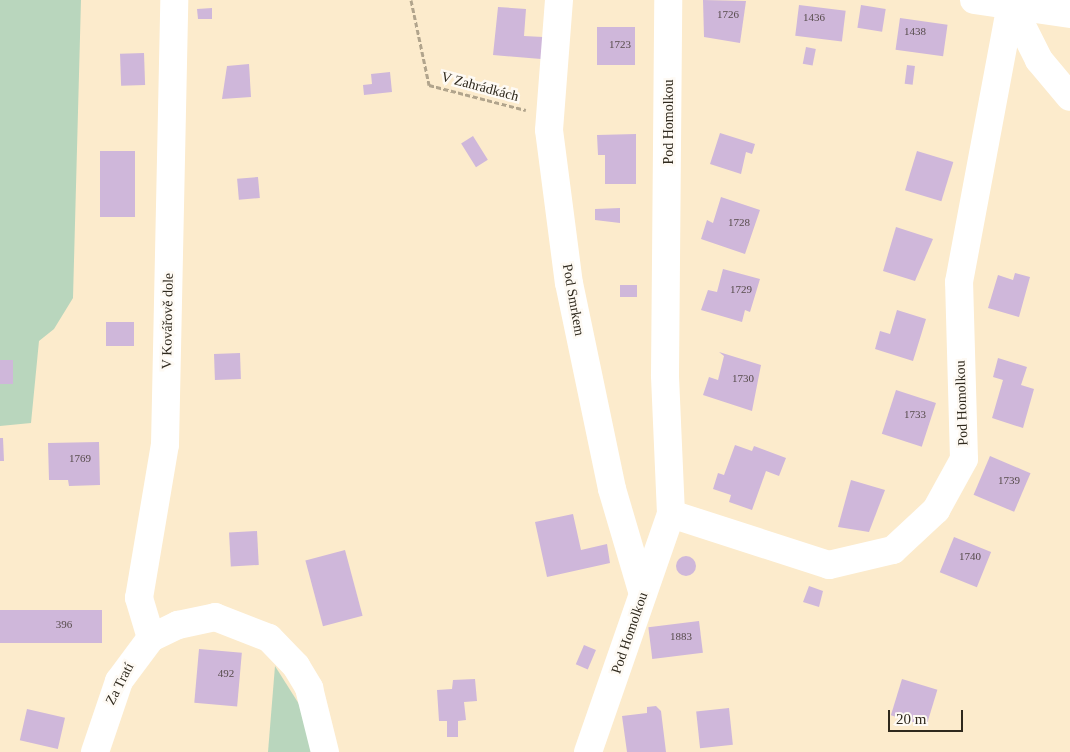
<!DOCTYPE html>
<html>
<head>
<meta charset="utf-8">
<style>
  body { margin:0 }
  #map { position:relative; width:1070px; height:752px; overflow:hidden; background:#fcebcc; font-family:Georgia,serif }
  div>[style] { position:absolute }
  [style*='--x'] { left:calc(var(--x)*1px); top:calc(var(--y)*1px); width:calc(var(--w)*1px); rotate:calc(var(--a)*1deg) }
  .green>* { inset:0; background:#b9d6bd }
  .building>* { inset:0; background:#cfb7da; transform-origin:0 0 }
  .round { border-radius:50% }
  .path>* { height:3px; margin-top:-1.5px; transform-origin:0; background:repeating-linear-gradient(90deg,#b1a48c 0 5px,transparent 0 7.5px) }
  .minor>* { height:28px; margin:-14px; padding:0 14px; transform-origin:14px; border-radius:14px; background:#fff }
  span { translate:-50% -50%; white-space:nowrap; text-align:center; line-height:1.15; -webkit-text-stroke:5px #fefaf4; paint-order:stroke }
  .number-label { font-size:11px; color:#574c4c }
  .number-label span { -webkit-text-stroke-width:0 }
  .street-label { font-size:14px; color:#2f291d }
  .scale { position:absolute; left:888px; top:710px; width:75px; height:22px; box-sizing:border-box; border:2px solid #2f291d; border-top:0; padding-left:6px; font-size:15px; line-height:18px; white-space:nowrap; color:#2f291d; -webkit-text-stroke:4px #fefaf4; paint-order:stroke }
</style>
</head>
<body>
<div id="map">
  <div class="green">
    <div style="clip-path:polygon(0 0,81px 0,73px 298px,54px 329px,39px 341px,31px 423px,0 426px)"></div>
    <div style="clip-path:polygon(275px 666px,304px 712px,312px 752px,268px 752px)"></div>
  </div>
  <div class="building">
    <div style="clip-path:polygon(703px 0,746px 1px,740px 43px,704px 37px)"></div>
    <div style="left:799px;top:5px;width:47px;height:31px;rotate:7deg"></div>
    <div style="left:861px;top:5px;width:25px;height:23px;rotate:9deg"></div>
    <div style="clip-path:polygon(498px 7px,526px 9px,524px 36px,543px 37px,541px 59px,493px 55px)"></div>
    <div style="clip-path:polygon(212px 8px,212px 19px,198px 19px,197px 9px)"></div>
    <div style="left:900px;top:18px;width:48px;height:32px;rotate:8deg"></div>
    <div style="left:597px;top:27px;width:38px;height:38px"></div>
    <div style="left:806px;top:47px;width:10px;height:17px;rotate:11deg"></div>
    <div style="left:144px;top:53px;width:32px;height:24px;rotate:88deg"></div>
    <div style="clip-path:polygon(249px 64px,251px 97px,222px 99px,227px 66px)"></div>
    <div style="left:907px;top:65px;width:8px;height:19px;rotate:7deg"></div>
    <div style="clip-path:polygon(390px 72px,392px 92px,364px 95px,363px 85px,372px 84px,371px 74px)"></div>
    <div style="clip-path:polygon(720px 133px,755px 144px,752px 154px,746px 152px,741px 174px,710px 164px)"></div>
    <div style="clip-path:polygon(636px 134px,636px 184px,605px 184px,605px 155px,598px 155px,597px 135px)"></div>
    <div style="left:473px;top:136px;width:28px;height:14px;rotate:58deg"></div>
    <div style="left:100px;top:151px;width:35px;height:66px"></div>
    <div style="left:917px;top:151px;width:38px;height:41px;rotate:17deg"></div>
    <div style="left:258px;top:177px;width:21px;height:21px;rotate:85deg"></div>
    <div style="clip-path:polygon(721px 197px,760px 210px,745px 254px,701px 239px,707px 220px,713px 223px)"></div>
    <div style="clip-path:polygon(620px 208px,620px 223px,595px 220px,595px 209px)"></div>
    <div style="clip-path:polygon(896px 227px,933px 239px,915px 281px,883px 271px)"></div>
    <div style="clip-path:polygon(723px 269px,760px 279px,750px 312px,745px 310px,742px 322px,701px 310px,708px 290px,717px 292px)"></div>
    <div style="clip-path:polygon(1015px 273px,1030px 277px,1019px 317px,988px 308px,998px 275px,1013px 280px)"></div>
    <div style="left:620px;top:285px;width:17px;height:12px"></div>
    <div style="clip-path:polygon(897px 310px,926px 319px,913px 361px,875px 349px,880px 331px,890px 334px)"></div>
    <div style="left:106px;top:322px;width:28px;height:24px"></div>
    <div style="clip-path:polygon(719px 352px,761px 365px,752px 411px,703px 395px,709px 377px,718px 380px,724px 356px)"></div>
    <div style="left:240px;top:353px;width:26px;height:26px;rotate:88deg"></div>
    <div style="clip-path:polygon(998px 358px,1027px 367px,1021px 385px,1034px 389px,1023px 428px,992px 418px,1003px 380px,993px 377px)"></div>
    <div style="left:0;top:360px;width:13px;height:24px"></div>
    <div style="left:896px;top:390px;width:42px;height:46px;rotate:18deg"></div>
    <div style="clip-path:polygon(0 438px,3px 438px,4px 461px,0 461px)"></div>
    <div style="clip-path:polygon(99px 442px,100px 485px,69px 486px,68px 480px,49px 480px,48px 443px)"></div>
    <div style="clip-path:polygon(735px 445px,752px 451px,754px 446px,786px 458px,779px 476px,766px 471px,752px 510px,729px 502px,731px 495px,713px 489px,718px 473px,724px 475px)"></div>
    <div style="left:990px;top:456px;width:44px;height:42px;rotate:23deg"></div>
    <div style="clip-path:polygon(851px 480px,885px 490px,869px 532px,838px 527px)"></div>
    <div style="clip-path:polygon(573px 514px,581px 550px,607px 544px,610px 563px,547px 577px,535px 522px)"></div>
    <div style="left:257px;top:531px;width:34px;height:28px;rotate:87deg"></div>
    <div style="left:954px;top:537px;width:40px;height:38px;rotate:22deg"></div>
    <div style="left:345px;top:550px;width:68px;height:41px;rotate:75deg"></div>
    <div class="round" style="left:676px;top:556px;width:20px;height:20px"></div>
    <div style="clip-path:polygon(809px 586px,823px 591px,819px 607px,803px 602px)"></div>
    <div style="left:102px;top:610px;width:33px;height:102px;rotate:90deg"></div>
    <div style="left:699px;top:621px;width:32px;height:51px;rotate:83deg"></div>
    <div style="left:584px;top:645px;width:13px;height:21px;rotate:23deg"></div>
    <div style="left:199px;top:649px;width:43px;height:54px;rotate:5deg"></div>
    <div style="clip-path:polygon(475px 679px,477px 701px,464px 702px,466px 720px,458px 721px,458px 737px,447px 737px,447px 721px,439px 721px,437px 690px,452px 689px,453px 680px)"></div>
    <div style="left:902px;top:679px;width:37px;height:38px;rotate:17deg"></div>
    <div style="clip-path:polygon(656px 706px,661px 711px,666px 752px,627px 752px,622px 716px,647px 713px,647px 707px)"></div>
    <div style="left:729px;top:708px;width:37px;height:33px;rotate:84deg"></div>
    <div style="left:27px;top:709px;width:39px;height:32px;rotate:13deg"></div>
  </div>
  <div class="path">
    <div style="--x:411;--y:0;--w:87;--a:78"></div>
    <div style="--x:429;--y:85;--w:100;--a:14.5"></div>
  </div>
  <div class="minor">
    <div style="--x:559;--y:0;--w:130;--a:94.4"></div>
    <div style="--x:549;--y:130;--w:154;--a:82.6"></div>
    <div style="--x:569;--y:283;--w:210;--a:78.2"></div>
    <div style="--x:612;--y:489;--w:109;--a:73.6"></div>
    <div style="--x:974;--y:0;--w:97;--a:8.3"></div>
    <div style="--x:1011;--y:4;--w:63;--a:63.4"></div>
    <div style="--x:1039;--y:60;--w:48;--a:50"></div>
    <div style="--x:671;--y:514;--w:166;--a:17.9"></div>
    <div style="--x:829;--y:565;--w:66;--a:-13.2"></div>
    <div style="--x:893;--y:550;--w:59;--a:-42.9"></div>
    <div style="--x:936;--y:510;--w:58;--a:-61.2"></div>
    <div style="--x:964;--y:459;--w:177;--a:-91.6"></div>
    <div style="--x:959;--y:282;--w:283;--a:-79.4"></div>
    <div style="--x:151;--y:638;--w:42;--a:-106.7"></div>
    <div style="--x:139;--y:598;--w:155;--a:-80.4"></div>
    <div style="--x:165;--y:445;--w:445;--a:-88.8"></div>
    <div style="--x:95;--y:752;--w:75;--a:-71.3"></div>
    <div style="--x:119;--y:681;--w:54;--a:-53.3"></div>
    <div style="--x:151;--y:638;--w:30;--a:-26"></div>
    <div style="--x:178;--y:625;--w:38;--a:-12"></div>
    <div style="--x:215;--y:617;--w:58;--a:21.3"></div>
    <div style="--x:269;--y:638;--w:39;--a:46"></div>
    <div style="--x:296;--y:666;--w:26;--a:59"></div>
    <div style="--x:309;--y:688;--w:66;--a:76"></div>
    <div style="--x:588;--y:752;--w:252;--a:-70.8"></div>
    <div style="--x:671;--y:514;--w:139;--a:-92.5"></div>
    <div style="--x:665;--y:375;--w:375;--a:-89.5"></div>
  </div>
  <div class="number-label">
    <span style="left:728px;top:14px">1726</span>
    <span style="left:814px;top:17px">1436</span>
    <span style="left:915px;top:31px">1438</span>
    <span style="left:620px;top:44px">1723</span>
    <span style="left:739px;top:222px">1728</span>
    <span style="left:741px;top:289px">1729</span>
    <span style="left:743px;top:378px">1730</span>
    <span style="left:915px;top:414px">1733</span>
    <span style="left:80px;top:458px">1769</span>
    <span style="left:1009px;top:480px">1739</span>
    <span style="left:970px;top:556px">1740</span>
    <span style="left:64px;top:624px">396</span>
    <span style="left:681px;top:636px">1883</span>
    <span style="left:226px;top:673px">492</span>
  </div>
  <div class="street-label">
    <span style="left:480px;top:87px;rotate:15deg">V Zahrádkách</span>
    <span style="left:669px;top:122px;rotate:-90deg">Pod Homolkou</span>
    <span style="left:573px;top:300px;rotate:80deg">Pod Smrkem</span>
    <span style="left:168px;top:321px;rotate:-89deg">V Kovářově dole</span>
    <span style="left:962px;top:403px;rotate:-92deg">Pod Homolkou</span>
    <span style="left:630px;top:633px;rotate:-71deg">Pod Homolkou</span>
    <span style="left:120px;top:684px;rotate:-63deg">Za Tratí</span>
  </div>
  <div class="scale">20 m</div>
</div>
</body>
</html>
